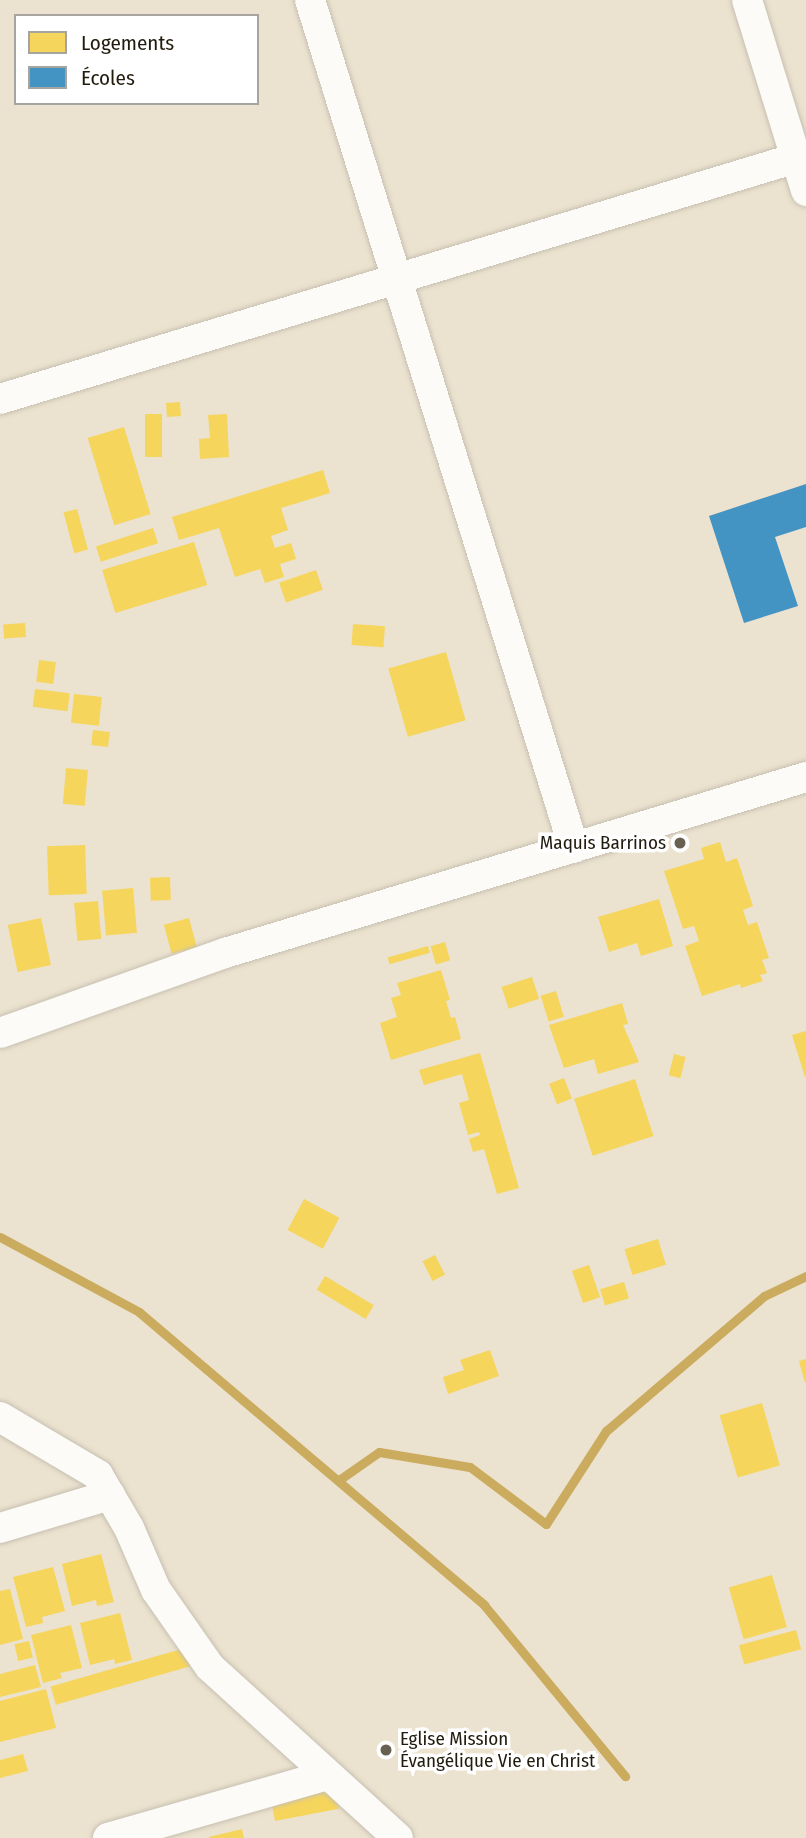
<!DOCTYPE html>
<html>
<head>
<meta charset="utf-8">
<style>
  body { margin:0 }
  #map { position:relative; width:806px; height:1838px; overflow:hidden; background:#ebe2cf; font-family:"Fira Sans Condensed",sans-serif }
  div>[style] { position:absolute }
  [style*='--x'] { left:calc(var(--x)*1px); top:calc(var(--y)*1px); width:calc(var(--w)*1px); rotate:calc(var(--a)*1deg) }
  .homes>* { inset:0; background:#f6d55c; transform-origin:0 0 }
  .schools>* { inset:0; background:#4393c3 }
  .stream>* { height:9px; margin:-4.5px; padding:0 4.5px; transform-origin:4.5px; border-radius:4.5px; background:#cbab5e }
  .roads { filter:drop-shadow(0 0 2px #c7c0b1) drop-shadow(0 0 2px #c7c0b1) }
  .street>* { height:30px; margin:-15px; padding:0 15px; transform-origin:15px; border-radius:15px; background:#fcfbf8 }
  .dots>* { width:19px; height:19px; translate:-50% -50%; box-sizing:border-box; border:4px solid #fff; border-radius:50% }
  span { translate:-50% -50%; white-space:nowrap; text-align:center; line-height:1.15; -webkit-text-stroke:7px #fff; paint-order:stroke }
  .poi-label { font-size:19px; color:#221c0f }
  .right { translate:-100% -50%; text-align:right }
  .left { translate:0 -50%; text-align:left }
  .legend { position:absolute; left:14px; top:14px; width:245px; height:91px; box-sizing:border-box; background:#fff; border:2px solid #a7a49f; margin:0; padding:9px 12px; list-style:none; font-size:21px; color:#221c0f }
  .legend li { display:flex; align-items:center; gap:14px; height:35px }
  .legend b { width:35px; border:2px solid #a7a49f }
</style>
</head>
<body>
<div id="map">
  <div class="homes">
    <div style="left:180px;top:402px;width:14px;height:14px;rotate:86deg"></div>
    <div style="left:162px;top:414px;width:43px;height:17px;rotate:90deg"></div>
    <div style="clip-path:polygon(227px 414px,229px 457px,200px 459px,199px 439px,210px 438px,208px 415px)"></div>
    <div style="left:124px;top:427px;width:91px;height:38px;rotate:73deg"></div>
    <div style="clip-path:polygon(323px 470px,330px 493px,281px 508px,288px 530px,271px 536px,275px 548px,291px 543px,296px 559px,280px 564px,284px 577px,265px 583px,260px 569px,235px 577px,219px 528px,179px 540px,172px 517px)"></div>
    <div style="left:77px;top:509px;width:42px;height:14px;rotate:75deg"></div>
    <div style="left:153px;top:528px;width:16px;height:60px;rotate:72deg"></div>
    <div style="left:194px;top:542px;width:45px;height:96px;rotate:73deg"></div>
    <div style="left:316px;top:570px;width:21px;height:39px;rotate:71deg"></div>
    <div style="left:25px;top:623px;width:14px;height:22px;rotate:86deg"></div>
    <div style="left:353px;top:624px;width:32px;height:21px;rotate:4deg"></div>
    <div style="left:446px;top:652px;width:71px;height:60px;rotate:74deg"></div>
    <div style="left:39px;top:660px;width:17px;height:22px;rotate:7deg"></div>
    <div style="left:35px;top:689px;width:35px;height:18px;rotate:7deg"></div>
    <div style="left:74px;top:694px;width:28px;height:29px;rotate:6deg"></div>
    <div style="left:93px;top:730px;width:17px;height:15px;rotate:7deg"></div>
    <div style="left:66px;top:768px;width:22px;height:36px;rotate:5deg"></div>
    <div style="clip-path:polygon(720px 842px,726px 862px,737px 858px,753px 906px,743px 910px,748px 925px,757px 922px,769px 958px,762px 960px,767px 973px,760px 975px,763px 981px,741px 988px,740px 984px,702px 996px,685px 946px,699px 941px,694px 926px,683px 929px,664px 871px,704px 859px,701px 848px)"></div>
    <div style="left:85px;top:845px;width:49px;height:38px;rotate:88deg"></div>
    <div style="left:170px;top:877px;width:23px;height:20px;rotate:88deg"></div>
    <div style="left:133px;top:888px;width:45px;height:31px;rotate:85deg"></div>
    <div style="clip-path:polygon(659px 899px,673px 946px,641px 956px,637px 943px,609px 952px,598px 917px)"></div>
    <div style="left:98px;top:901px;width:38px;height:24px;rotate:85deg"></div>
    <div style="left:41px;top:918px;width:48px;height:34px;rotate:78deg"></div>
    <div style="left:189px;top:918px;width:30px;height:26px;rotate:75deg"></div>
    <div style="left:445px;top:942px;width:19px;height:15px;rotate:74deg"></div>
    <div style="left:428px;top:946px;width:7px;height:42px;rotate:74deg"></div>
    <div style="clip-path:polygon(441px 970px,450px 1000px,446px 1001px,451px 1018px,455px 1017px,461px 1039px,391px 1060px,380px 1023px,397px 1017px,391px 998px,401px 995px,397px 983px)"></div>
    <div style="left:532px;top:977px;width:23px;height:32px;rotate:72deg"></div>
    <div style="left:556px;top:991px;width:27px;height:16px;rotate:73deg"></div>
    <div style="clip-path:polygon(622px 1003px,628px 1024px,623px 1025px,639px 1062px,598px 1074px,594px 1059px,564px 1068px,549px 1025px)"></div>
    <div style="clip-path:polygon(806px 1031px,806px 1077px,805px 1077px,792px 1035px)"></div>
    <div style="clip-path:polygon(480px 1053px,519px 1188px,497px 1194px,484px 1149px,473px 1152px,469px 1139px,480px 1135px,479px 1132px,468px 1135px,459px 1103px,469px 1100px,462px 1074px,424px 1085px,419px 1070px)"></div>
    <div style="left:674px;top:1054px;width:12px;height:22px;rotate:14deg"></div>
    <div style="left:564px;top:1078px;width:22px;height:16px;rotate:69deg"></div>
    <div style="left:635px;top:1079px;width:60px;height:64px;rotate:72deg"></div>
    <div style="left:304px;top:1199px;width:40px;height:35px;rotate:28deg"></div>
    <div style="left:658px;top:1239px;width:27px;height:35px;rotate:73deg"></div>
    <div style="left:435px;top:1255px;width:22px;height:14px;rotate:63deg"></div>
    <div style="left:589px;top:1265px;width:34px;height:18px;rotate:71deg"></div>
    <div style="left:325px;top:1276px;width:57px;height:16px;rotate:31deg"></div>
    <div style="left:624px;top:1282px;width:17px;height:25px;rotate:73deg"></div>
    <div style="clip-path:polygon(490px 1350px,499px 1376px,448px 1394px,443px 1377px,464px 1370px,460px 1360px)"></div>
    <div style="clip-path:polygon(806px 1359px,806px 1383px,805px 1383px,799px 1361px)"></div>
    <div style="left:762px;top:1403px;width:65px;height:44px;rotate:74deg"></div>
    <div style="clip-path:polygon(101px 1554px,114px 1602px,97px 1606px,96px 1600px,72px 1606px,62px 1564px)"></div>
    <div style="clip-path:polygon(53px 1567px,65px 1611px,42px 1617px,43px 1623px,26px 1627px,13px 1577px)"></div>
    <div style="left:772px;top:1575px;width:54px;height:45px;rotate:74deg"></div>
    <div style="clip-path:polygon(10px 1589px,23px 1639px,0 1645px,0 1591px)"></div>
    <div style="clip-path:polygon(120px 1613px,132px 1660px,115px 1664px,114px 1659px,90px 1665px,80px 1623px)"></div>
    <div style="clip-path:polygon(71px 1625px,82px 1668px,60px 1673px,62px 1678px,43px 1683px,31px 1635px)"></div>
    <div style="left:796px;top:1630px;width:20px;height:59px;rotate:75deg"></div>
    <div style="left:29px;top:1641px;width:17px;height:15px;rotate:77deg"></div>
    <div style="left:192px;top:1646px;width:19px;height:147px;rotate:74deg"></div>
    <div style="clip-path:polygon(35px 1665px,41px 1687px,0 1697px,0 1674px)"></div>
    <div style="clip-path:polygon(46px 1689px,56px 1728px,0 1742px,0 1701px)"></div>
    <div style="clip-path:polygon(23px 1754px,28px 1771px,0 1778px,0 1760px)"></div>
    <div style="left:335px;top:1789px;width:20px;height:65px;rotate:79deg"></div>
    <div style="clip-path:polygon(242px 1829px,244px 1838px,209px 1838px,209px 1837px)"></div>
  </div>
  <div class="schools">
    <div style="clip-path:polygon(806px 484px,806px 527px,775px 537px,798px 606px,744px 623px,709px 516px)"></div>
  </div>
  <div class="stream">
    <div style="--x:0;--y:1237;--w:158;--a:28.3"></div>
    <div style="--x:139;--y:1312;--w:453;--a:40.3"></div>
    <div style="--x:484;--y:1605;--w:222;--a:50.5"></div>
    <div style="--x:339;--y:1480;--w:49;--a:-35"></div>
    <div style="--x:379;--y:1452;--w:92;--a:9.4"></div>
    <div style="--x:470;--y:1467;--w:95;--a:36.9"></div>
    <div style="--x:546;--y:1524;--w:111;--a:-57.2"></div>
    <div style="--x:606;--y:1431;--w:208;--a:-40.5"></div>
    <div style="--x:764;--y:1296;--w:47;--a:-25.5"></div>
  </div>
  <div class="roads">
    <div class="street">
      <div style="--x:310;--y:0;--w:888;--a:72.71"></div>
      <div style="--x:747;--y:0;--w:200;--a:72.8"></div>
      <div style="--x:0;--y:399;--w:842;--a:-16.84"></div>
      <div style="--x:0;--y:1033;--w:239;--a:-19.6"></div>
      <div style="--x:225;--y:953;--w:607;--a:-16.85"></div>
      <div style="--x:0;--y:1417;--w:114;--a:30.6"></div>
      <div style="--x:98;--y:1475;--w:61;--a:59.7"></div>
      <div style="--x:129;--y:1528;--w:68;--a:66.5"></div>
      <div style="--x:156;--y:1590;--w:94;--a:55"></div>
      <div style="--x:210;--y:1667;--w:254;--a:42.3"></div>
      <div style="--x:0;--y:1528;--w:115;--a:-16.7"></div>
      <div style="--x:108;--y:1838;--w:229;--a:-16"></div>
    </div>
  </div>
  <div class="dots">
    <div style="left:680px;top:843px;background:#686152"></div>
    <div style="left:386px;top:1750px;background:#686152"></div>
  </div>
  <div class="poi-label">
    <span class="right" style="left:666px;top:843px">Maquis Barrinos</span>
    <span class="left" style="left:400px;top:1750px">Eglise Mission<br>Évangélique Vie en Christ</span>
  </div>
  <ul class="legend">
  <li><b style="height:19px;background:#f6d55c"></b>Logements</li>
  <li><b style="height:19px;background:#4393c3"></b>Écoles</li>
  </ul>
</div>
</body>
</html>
